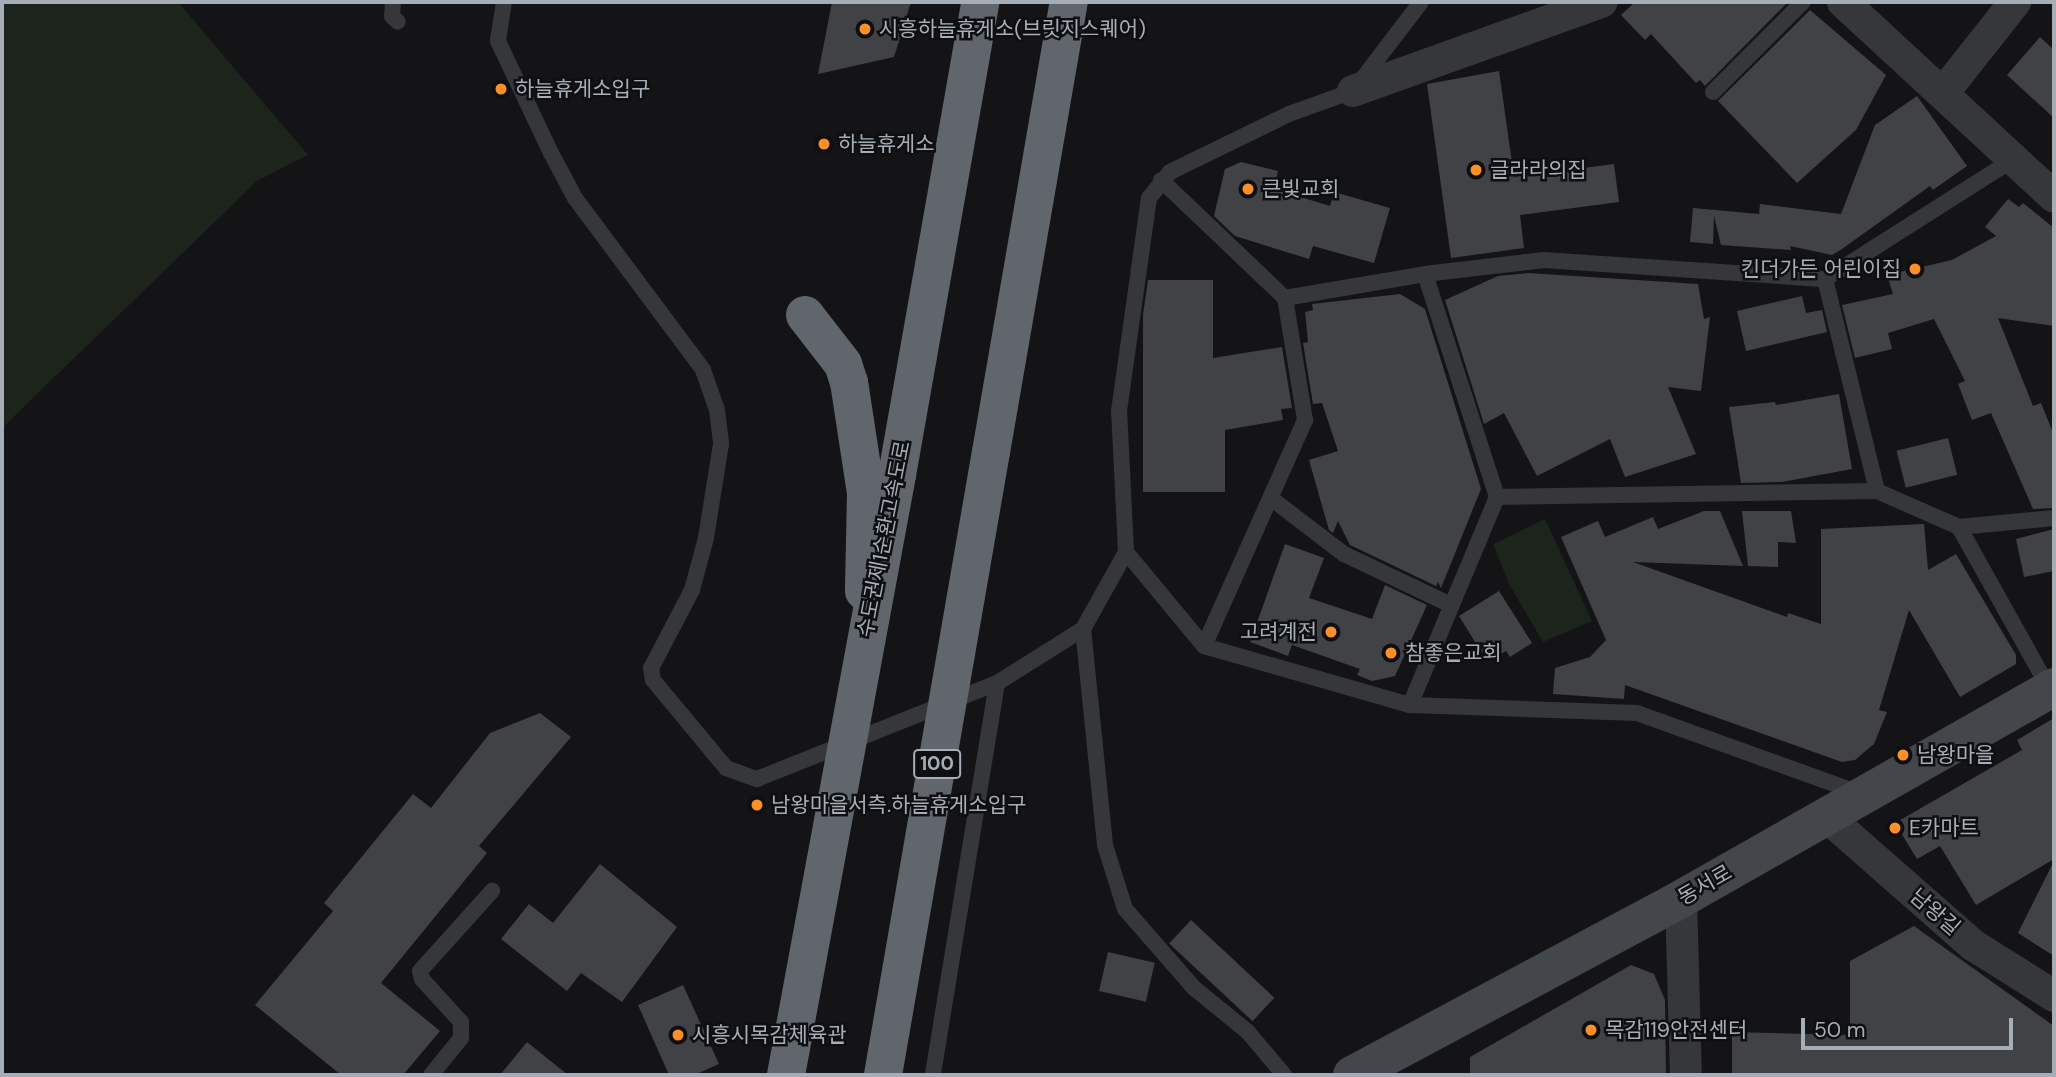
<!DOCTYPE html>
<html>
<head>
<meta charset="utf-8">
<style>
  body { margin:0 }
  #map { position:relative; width:2056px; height:1077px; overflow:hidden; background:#141416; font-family:"DM Sans","Noto Sans KR",sans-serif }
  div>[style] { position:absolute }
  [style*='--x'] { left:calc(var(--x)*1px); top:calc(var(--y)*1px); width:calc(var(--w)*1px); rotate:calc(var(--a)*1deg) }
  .green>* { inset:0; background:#1c241c }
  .building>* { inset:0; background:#404246; transform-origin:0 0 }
  .lane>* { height:16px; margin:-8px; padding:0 8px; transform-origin:8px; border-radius:8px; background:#35373b }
  .street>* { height:32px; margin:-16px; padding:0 16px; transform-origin:16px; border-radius:16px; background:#35373b }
  .secondary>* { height:38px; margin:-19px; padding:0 19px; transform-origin:19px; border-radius:19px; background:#43464b }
  .highway>* { height:38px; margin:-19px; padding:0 19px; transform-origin:19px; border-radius:19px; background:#61666d }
  .highway-bridge>* { height:38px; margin:-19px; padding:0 19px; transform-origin:19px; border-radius:19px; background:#61666d }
  .dots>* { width:19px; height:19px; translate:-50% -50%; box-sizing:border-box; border:4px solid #0f0f11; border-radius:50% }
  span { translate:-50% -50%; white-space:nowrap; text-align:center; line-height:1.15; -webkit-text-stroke:5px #0f0f11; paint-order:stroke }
  .shield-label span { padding:2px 5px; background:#0f0f11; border:2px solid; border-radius:5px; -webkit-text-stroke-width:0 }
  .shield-label { font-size:19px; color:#a5aeb7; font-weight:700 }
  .poi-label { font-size:21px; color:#a5aeb7 }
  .left { translate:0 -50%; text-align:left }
  .right { translate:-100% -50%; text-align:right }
  .street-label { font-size:21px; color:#a5aeb7 }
  .frame { position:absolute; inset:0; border:4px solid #a5aeb7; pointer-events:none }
  .scale { position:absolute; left:1801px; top:1018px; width:212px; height:32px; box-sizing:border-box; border:4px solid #a5aeb7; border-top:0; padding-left:9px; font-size:21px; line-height:24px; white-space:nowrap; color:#a5aeb7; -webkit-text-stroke:5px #0f0f11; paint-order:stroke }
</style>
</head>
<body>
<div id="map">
  <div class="green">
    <div style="clip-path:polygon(2px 2px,178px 2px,308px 155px,257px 181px,2px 428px)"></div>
    <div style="clip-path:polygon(1545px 519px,1592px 621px,1543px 642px,1509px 584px,1493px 544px)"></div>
  </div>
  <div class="building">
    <div style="clip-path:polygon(832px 2px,911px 2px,894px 57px,818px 74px)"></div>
    <div style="clip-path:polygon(1635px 2px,1788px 2px,1705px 86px,1700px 80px,1696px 83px,1651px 34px,1645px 40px,1621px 15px)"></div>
    <div style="clip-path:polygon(1810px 10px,1886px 75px,1856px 130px,1797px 183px,1718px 101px)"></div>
    <div style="clip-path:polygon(2040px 37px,2054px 50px,2054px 118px,2007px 75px)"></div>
    <div style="clip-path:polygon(1499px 71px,1514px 177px,1614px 164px,1619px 202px,1520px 215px,1524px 248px,1451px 258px,1427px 84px)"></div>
    <div style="clip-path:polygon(1917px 96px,1967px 166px,1933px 190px,1930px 186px,1842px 249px,1832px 255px,1790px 246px,1791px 250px,1721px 245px,1714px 216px,1713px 244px,1690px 242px,1693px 208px,1759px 214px,1760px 204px,1841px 214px,1875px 125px)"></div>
    <div style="clip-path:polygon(1241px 162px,1278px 171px,1274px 189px,1330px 206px,1334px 192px,1390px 208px,1374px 263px,1313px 246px,1309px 259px,1235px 236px,1214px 216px,1225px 169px)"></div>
    <div style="clip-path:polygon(2008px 199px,2019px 207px,2023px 203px,2054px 228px,2054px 326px,1998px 318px,2033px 406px,2041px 403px,2054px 435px,2054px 508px,2033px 509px,1991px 413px,1972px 420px,1958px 384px,1965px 381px,1934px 319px,1888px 333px,1892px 349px,1855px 358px,1842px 305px,1893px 294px,1887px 275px,1952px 260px,1996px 236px,1985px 227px)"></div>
    <div style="clip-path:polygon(1528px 273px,1698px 284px,1704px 319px,1710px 317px,1701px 391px,1668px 387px,1696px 454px,1625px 477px,1610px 439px,1537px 476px,1504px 413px,1484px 424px,1445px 300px,1498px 276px)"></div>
    <div style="clip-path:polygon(1148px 280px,1213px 280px,1213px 358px,1282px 347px,1292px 408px,1281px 409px,1283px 420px,1225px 430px,1225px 492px,1143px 492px,1143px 315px)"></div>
    <div style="clip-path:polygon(1400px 294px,1425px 309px,1481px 489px,1441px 588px,1438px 582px,1436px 586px,1350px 545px,1338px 521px,1333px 533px,1329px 530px,1309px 460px,1338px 451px,1322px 403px,1313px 404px,1303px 343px,1308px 342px,1305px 312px,1313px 310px,1312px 304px)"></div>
    <div style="clip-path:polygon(1802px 296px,1806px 313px,1822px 310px,1827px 332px,1746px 351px,1737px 311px)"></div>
    <div style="clip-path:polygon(1839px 394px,1852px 469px,1782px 482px,1741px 483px,1729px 407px,1775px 402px,1776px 405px)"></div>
    <div style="left:1948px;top:438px;width:38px;height:53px;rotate:76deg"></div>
    <div style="clip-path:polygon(1704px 511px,1720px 511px,1743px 566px,1633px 562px,1787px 617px,1788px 613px,1821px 624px,1821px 529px,1924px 524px,1928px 570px,1956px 554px,2016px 655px,2016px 664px,1960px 697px,1909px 610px,1879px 710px,1887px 712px,1874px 744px,1855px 760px,1842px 762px,1625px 685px,1624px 699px,1553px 694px,1555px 668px,1590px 657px,1606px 640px,1561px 537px,1598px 521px,1605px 537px,1653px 517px,1658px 529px)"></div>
    <div style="clip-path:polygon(1742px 511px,1791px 511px,1796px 543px,1778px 542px,1778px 567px,1748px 566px)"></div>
    <div style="clip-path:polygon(2054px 529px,2054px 571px,2024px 577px,2016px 539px)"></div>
    <div style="clip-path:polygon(1285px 544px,1324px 558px,1309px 598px,1372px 619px,1385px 585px,1427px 605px,1395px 676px,1372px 681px,1357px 675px,1360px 669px,1292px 645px,1288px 656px,1250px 642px)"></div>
    <div style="clip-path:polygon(1499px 591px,1532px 643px,1510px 657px,1506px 651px,1501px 654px,1495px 644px,1482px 653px,1459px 616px)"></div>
    <div style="clip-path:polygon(540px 713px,571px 737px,479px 846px,487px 853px,381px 983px,440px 1031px,403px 1075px,341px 1075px,255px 1005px,333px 911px,324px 903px,413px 794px,431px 808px,490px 733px)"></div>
    <div style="clip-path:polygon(2054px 718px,2054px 859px,1976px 905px,1940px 846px,1917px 859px,1895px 823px,2022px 750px,2017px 740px)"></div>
    <div style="clip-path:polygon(2054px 861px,2054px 956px,2018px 933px)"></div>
    <div style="clip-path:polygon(600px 864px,677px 927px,622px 1002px,581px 973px,567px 991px,501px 939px,529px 904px,553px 923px)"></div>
    <div style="left:1191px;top:920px;width:114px;height:32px;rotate:43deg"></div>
    <div style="clip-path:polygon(1914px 926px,2054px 1026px,2054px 1075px,1732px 1075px,1732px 1032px,1850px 1035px,1850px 961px)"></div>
    <div style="left:1108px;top:952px;width:48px;height:40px;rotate:13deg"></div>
    <div style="clip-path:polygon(1631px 965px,1654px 974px,1665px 1000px,1666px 1075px,1470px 1075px,1470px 1057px)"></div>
    <div style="clip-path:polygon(683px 985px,719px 1064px,694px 1075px,669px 1075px,638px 1005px)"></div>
    <div style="clip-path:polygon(527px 1042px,568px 1075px,500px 1075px)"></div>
  </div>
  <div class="lane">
    <div style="--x:393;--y:2;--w:14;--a:94"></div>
    <div style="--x:392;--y:16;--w:8;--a:45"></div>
    <div style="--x:504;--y:2;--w:39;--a:99"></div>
    <div style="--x:498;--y:41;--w:124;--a:64.7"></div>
    <div style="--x:551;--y:153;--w:51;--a:61.9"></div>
    <div style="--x:575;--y:198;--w:214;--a:53.3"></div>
    <div style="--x:703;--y:370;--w:42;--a:70.7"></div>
    <div style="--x:717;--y:410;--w:34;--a:83"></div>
    <div style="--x:721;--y:444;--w:95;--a:99.1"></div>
    <div style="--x:706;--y:538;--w:54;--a:105.1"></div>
    <div style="--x:692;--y:590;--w:88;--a:117.7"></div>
    <div style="--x:651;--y:668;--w:12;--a:81"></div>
    <div style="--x:653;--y:680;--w:114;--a:50.3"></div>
    <div style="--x:726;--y:768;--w:33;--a:20"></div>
    <div style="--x:757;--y:779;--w:258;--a:-21.8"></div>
    <div style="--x:997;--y:683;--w:397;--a:99.3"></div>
    <div style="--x:1713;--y:92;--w:127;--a:-45"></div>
    <div style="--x:1161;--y:180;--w:171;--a:43.6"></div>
    <div style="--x:1285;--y:298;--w:142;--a:-9.7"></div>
    <div style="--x:1425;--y:274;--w:120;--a:-6.7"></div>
    <div style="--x:1544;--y:260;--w:282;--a:3.9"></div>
    <div style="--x:1825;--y:279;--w:218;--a:76.2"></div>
    <div style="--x:1877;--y:491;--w:90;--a:23.7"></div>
    <div style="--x:1959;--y:527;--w:95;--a:-5.4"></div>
    <div style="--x:1825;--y:279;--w:220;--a:-32.4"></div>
    <div style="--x:1497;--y:497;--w:380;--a:-0.9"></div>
    <div style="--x:1272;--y:499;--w:91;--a:37.4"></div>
    <div style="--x:1344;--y:554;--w:119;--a:25.5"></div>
    <div style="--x:1959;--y:527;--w:187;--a:60.8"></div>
    <div style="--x:1126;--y:552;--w:122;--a:50.3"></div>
    <div style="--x:1204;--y:646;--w:214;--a:16"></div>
    <div style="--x:1410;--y:705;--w:227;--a:2"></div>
    <div style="--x:1637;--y:713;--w:236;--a:19.8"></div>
    <div style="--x:1204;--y:646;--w:248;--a:-65.9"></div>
    <div style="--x:1305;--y:420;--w:124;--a:-99.3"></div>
    <div style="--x:997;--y:683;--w:102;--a:-32.1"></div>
    <div style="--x:1410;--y:705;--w:225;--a:-67.3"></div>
    <div style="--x:1497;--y:497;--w:234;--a:-107.9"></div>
    <div style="--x:431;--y:1075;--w:48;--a:-51"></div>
    <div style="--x:461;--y:1038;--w:16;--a:-90"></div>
    <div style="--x:461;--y:1022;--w:58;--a:-132.2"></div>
    <div style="--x:422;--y:979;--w:8;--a:-104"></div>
    <div style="--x:420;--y:971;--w:108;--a:-48"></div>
    <div style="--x:1284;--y:1075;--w:56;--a:-129.9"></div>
    <div style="--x:1248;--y:1032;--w:70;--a:-140.8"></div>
    <div style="--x:1194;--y:988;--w:105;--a:-131.1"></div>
    <div style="--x:1125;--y:909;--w:67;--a:-107.4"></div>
    <div style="--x:1105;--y:845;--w:217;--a:-95.8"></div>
    <div style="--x:1083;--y:629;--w:88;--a:-60.8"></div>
    <div style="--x:1126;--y:552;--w:141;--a:-92.8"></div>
    <div style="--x:1119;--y:411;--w:215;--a:-82"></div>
    <div style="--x:1149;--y:198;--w:33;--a:-51"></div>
    <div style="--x:1170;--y:172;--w:132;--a:-26"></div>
    <div style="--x:1289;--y:114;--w:68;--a:-19.8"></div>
    <div style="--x:1353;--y:91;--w:112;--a:-52.6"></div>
  </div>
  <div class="street">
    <div style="--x:1843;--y:2;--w:287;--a:42.7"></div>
    <div style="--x:1353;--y:91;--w:264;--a:-19.7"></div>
    <div style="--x:1944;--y:92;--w:115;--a:-51.7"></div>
    <div style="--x:1826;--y:816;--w:196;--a:41.3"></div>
    <div style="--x:1973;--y:945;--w:96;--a:32.2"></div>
    <div style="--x:1681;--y:899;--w:176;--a:88.4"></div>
  </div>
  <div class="secondary">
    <div style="--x:1352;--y:1075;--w:373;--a:-28.1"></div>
    <div style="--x:1681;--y:899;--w:429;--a:-29.6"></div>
  </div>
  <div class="highway">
    <div style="--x:805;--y:315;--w:62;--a:52.2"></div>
    <div style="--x:843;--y:364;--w:19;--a:72"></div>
    <div style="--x:849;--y:382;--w:112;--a:81.3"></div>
    <div style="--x:866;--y:493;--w:98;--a:91.2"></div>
    <div style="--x:991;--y:452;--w:457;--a:-80.2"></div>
    <div style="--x:897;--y:475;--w:480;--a:-80"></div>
  </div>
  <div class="highway-bridge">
    <div style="--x:786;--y:1075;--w:610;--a:-79.52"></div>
    <div style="--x:883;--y:1075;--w:632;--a:-80.17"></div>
  </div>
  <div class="dots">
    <div style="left:865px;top:29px;background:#fc9026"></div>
    <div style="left:501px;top:89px;background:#fc9026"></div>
    <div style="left:824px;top:144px;background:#fc9026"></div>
    <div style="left:1476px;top:170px;background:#fc9026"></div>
    <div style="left:1248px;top:189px;background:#fc9026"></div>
    <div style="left:1915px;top:269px;background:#fc9026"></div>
    <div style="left:1331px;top:632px;background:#fc9026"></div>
    <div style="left:1391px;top:653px;background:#fc9026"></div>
    <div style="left:1903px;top:755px;background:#fc9026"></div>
    <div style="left:757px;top:805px;background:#fc9026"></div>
    <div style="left:1895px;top:828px;background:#fc9026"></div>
    <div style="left:1591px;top:1030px;background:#fc9026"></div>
    <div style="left:678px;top:1035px;background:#fc9026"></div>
  </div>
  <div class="shield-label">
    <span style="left:937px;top:764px">100</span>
  </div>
  <div class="poi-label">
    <span class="left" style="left:879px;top:29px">시흥하늘휴게소(브릿지스퀘어)</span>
    <span class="left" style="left:515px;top:89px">하늘휴게소입구</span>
    <span class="left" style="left:838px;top:144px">하늘휴게소</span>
    <span class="left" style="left:1490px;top:170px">글라라의집</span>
    <span class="left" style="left:1262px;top:189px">큰빛교회</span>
    <span class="right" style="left:1901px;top:269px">킨더가든 어린이집</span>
    <span class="right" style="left:1317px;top:632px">고려계전</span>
    <span class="left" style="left:1405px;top:653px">참좋은교회</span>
    <span class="left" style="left:1917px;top:755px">남왕마을</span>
    <span class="left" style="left:771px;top:805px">남왕마을서측.하늘휴게소입구</span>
    <span class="left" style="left:1909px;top:828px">E카마트</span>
    <span class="left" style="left:1605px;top:1030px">목감119안전센터</span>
    <span class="left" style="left:692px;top:1035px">시흥시목감체육관</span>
  </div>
  <div class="street-label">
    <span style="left:884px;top:539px;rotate:-79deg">수도권제1순환고속도로</span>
    <span style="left:1705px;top:885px;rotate:-30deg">동서로</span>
    <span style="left:1935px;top:912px;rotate:41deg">남왕길</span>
  </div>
  <div class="frame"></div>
  <div class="scale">50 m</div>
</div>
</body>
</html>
